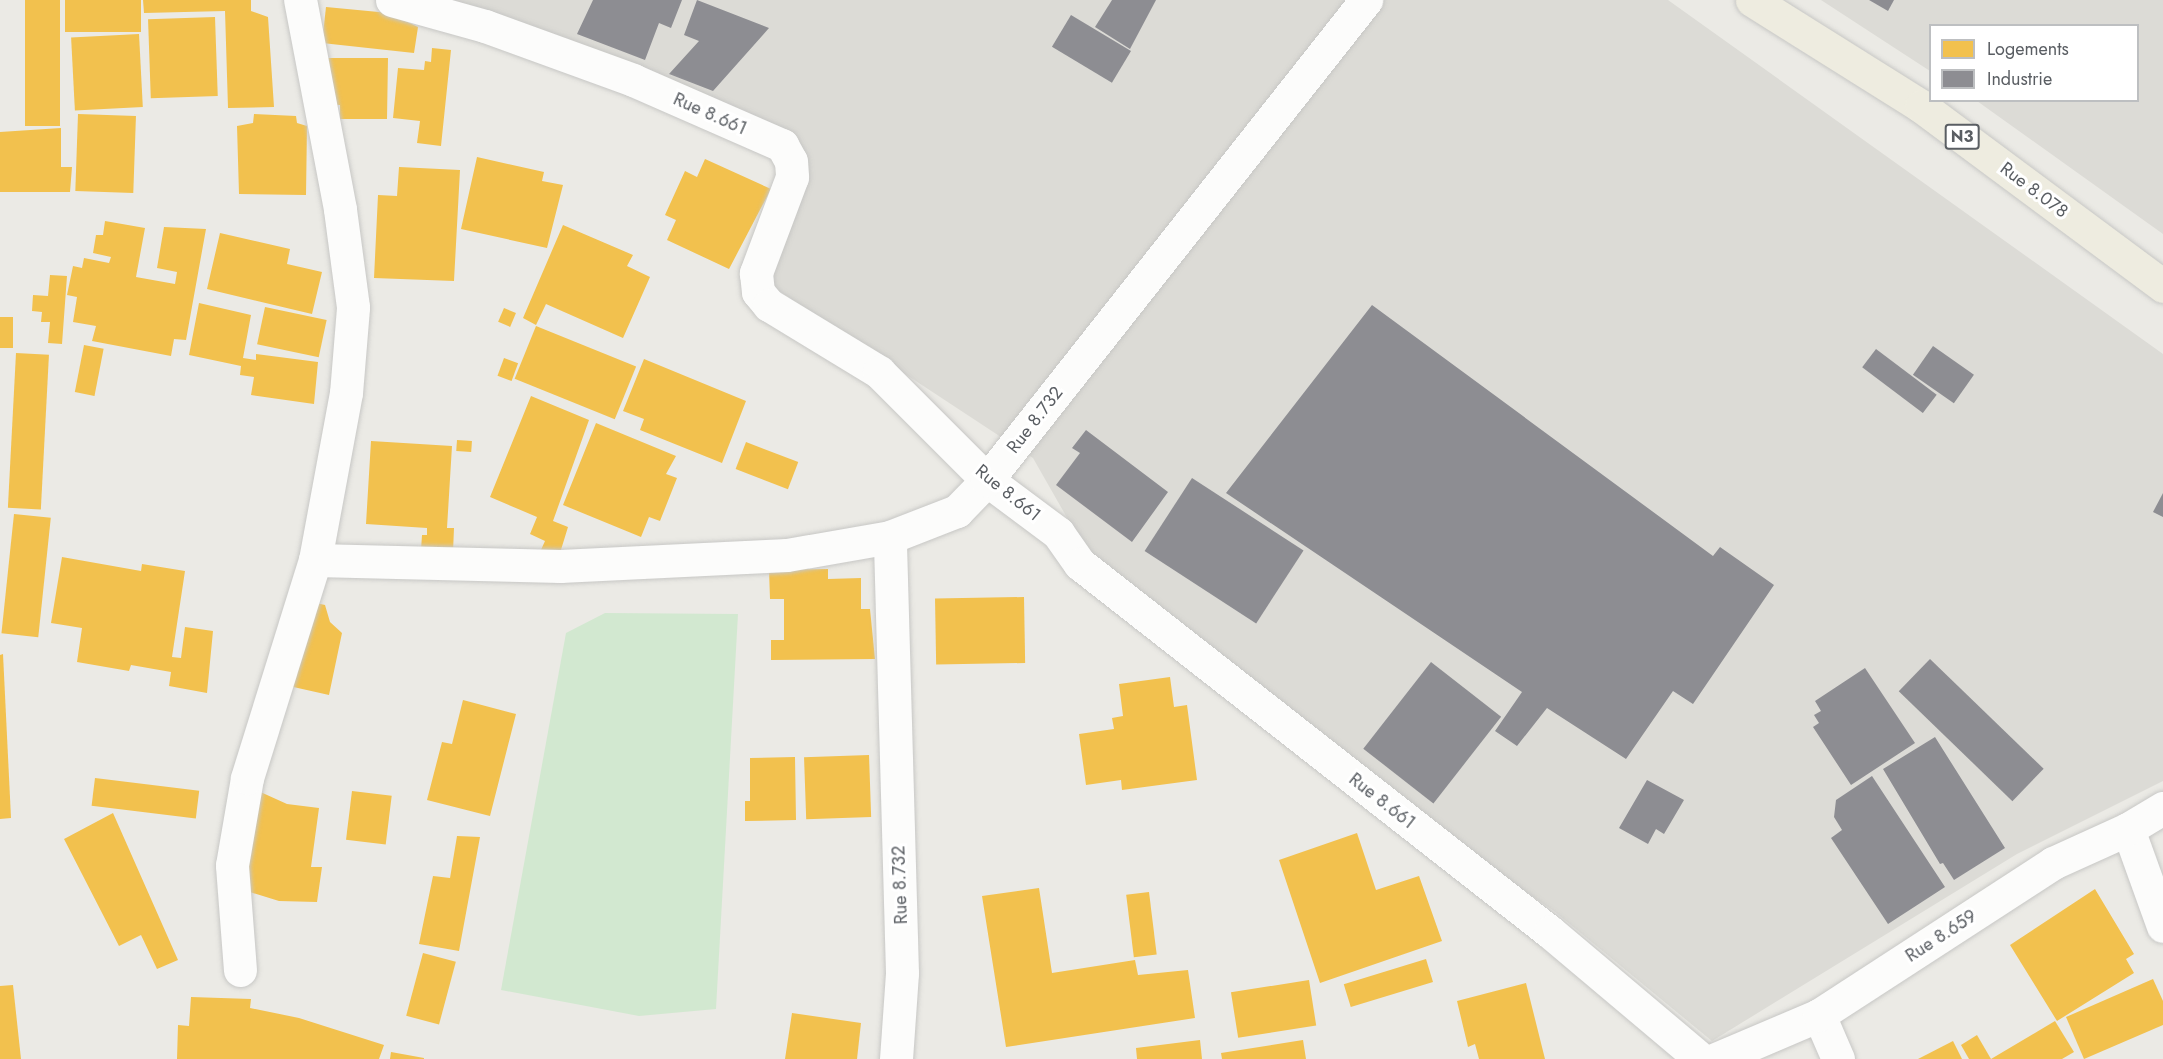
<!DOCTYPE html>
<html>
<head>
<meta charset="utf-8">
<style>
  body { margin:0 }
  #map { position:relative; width:2163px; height:1059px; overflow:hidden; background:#ebeae5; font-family:Jost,sans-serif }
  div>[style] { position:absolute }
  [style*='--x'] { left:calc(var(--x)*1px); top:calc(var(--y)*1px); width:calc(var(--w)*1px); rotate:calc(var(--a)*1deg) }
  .industrial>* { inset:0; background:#dcdbd6 }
  .green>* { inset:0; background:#d2e8d0 }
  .homes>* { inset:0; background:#f2c14e; transform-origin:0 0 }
  .industry>* { inset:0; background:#8d8d92; transform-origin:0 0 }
  .roads { filter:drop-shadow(0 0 2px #c7c7c5) drop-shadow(0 0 2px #c7c7c5) }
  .minor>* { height:33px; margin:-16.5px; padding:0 16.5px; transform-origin:16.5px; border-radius:16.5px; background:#fcfcfb }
  .highway>* { height:33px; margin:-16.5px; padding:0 16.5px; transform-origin:16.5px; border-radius:16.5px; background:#eeece0 }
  span { translate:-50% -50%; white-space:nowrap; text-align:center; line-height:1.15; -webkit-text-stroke:6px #fff; paint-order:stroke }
  .shield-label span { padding:2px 4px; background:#fff; border:2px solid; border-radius:4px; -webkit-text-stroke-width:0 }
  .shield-label { font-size:16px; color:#5a5e63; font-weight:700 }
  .street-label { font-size:18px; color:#5a5e63 }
  .legend { position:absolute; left:1929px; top:24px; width:210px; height:78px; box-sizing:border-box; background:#fff; border:2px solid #bdbfc1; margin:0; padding:8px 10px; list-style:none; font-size:18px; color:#5a5e63 }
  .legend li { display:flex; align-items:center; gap:12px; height:30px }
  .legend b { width:30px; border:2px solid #bdbfc1 }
</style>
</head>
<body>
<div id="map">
  <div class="industrial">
    <div style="clip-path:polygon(447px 0,1668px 0,2163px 354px,2163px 781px,2017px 854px,1712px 1041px,1554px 911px,1454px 843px,1090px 558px,1033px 458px,761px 279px,800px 169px)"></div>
    <div style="clip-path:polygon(1821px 0,2163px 0,2163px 234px,1977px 101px,2138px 100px,2138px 26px,1930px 26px,1930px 71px)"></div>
  </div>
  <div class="green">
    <div style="clip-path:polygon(605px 613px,738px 614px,716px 1009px,639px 1016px,501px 990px,566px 633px)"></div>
  </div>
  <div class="homes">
    <div style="left:25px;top:0;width:35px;height:126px"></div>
    <div style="left:65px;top:0;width:76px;height:32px"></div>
    <div style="clip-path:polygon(143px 0,251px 0,251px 11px,268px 17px,274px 107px,228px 108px,225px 11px,144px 13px)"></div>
    <div style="clip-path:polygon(326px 7px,389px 13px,418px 27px,414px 53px,322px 43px)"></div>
    <div style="left:215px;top:17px;width:79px;height:67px;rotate:88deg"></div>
    <div style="left:139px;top:34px;width:73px;height:68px;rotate:87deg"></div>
    <div style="clip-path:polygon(432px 48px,451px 50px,441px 146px,417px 143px,420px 121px,393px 118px,398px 68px,424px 70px,425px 61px,431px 62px)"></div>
    <div style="clip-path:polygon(324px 58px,388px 58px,387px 119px,340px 119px,340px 105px,323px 105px)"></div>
    <div style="left:78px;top:114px;width:58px;height:77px;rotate:2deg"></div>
    <div style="clip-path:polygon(254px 114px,296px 116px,297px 123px,307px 126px,306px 195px,239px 194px,237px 126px,253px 123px)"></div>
    <div style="clip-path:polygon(61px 128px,61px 167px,72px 167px,70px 192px,0 192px,0 132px)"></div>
    <div style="clip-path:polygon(477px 157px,544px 172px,542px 181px,563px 185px,547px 248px,461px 229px)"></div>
    <div style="clip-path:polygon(705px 159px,771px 189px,729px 269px,667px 240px,676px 220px,665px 215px,685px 171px,697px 177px)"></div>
    <div style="clip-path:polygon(399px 167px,460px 170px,454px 281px,374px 278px,378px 195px,397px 196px)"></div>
    <div style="clip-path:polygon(105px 221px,145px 228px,136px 277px,175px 284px,177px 272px,157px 268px,164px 227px,206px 229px,186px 340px,174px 339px,171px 356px,92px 341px,96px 326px,73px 322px,77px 297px,67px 295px,73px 266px,82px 268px,84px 258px,109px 263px,111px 257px,93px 253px,96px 235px,103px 235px)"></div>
    <div style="clip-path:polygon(563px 225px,633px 255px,627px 266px,650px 277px,623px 338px,546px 304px,536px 325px,523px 318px)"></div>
    <div style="clip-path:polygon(220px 233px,290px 249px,287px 264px,322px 272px,312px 314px,207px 289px)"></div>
    <div style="clip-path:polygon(50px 275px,67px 276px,62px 344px,48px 343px,50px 322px,41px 322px,42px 312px,32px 311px,33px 295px,48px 296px)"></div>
    <div style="clip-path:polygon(199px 303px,251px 315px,243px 358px,256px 360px,256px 354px,318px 362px,314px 404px,251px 395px,254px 377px,240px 375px,241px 366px,189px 355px)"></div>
    <div style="left:265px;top:307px;width:63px;height:38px;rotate:12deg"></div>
    <div style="left:504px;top:308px;width:13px;height:15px;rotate:23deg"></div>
    <div style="left:0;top:317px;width:13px;height:31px"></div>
    <div style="left:536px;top:326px;width:108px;height:57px;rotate:22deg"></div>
    <div style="left:84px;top:345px;width:20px;height:48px;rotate:11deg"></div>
    <div style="left:16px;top:353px;width:33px;height:155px;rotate:3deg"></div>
    <div style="left:504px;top:358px;width:15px;height:19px;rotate:20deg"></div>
    <div style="clip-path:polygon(644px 359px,746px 401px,722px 463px,640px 430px,644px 419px,623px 411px)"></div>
    <div style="clip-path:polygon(531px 396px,589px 420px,553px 521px,568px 527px,560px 553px,540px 552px,545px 541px,530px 534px,537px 517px,490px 497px)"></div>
    <div style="clip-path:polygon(596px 423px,676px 456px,666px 474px,677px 478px,660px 521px,649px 517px,641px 537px,563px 505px)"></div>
    <div style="left:457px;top:440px;width:15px;height:11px;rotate:4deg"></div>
    <div style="clip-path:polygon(371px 441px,452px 446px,447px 528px,454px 528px,453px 552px,421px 550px,422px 535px,427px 535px,427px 528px,366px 524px)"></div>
    <div style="left:746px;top:442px;width:56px;height:29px;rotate:21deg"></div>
    <div style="left:14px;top:514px;width:37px;height:120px;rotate:6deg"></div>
    <div style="clip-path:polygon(62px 557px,141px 571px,142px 564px,185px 571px,172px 657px,181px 658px,185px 627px,213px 631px,207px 693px,169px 686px,171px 672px,131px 665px,129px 671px,77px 662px,82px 628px,51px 623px)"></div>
    <div style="clip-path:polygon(828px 569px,828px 579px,861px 578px,861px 609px,870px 609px,875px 659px,771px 660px,771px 640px,784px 640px,784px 599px,770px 599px,769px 570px)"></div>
    <div style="left:1024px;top:597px;width:66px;height:89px;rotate:89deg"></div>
    <div style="clip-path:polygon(307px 601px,325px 605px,330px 622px,342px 633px,329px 695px,289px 686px)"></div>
    <div style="clip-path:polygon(3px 654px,11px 818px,0 819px,0 655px)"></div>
    <div style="clip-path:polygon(1170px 677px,1174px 707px,1187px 705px,1197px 780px,1122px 790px,1121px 780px,1086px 785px,1079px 734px,1114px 729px,1112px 718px,1123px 716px,1119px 684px)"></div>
    <div style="clip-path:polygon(463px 700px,516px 714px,490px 816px,427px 800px,442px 742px,452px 744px)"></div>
    <div style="left:869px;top:755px;width:62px;height:65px;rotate:88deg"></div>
    <div style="clip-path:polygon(795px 757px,796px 820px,745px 821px,745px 801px,750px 801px,750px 758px)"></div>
    <div style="left:95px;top:778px;width:105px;height:28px;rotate:7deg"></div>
    <div style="clip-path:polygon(256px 790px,287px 804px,319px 808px,311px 867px,322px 867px,317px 902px,279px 901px,240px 889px)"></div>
    <div style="left:352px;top:791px;width:40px;height:49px;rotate:7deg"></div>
    <div style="clip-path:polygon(113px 813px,178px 960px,157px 969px,141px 935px,119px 946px,64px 839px)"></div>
    <div style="clip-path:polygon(1357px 833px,1376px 890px,1419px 876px,1442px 941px,1320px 983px,1279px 860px)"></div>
    <div style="clip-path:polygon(457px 836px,480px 837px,459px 951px,419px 944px,433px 876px,450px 878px)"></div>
    <div style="clip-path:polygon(1039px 888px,1052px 973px,1135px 960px,1138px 975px,1188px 970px,1195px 1018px,1006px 1047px,982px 896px)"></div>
    <div style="clip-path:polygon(2095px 889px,2134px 954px,2126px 959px,2134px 973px,2057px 1021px,2010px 945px)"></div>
    <div style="left:1149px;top:892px;width:63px;height:23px;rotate:83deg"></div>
    <div style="left:423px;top:953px;width:34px;height:65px;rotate:15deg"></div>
    <div style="left:1426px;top:959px;width:24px;height:86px;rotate:73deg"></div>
    <div style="clip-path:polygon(2153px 979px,2163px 1001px,2163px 1025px,2084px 1059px,2066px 1017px)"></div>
    <div style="left:1309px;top:980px;width:46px;height:79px;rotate:81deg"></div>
    <div style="clip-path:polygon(1526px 983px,1545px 1059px,1479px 1059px,1475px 1044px,1468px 1047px,1457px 1001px)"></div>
    <div style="clip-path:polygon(13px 985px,21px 1059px,0 1059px,0 986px)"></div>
    <div style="clip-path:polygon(191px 997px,251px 999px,250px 1008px,299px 1018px,384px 1045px,379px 1059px,177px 1059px,178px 1025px,189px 1026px)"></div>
    <div style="clip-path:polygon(792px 1013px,861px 1023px,857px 1059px,785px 1059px)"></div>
    <div style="clip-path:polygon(2055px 1021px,2074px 1052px,2062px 1059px,1991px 1059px)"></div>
    <div style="clip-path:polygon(1977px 1035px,1991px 1059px,1969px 1059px,1961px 1045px)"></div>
    <div style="clip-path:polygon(1200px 1040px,1202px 1059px,1137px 1059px,1136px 1048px)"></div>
    <div style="clip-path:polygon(1303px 1040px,1306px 1059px,1222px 1059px,1221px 1053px)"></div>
    <div style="clip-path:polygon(1953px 1041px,1962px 1059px,1918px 1059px)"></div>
    <div style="clip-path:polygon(391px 1052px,424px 1058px,424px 1059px,390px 1059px)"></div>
  </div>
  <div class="industry">
    <div style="clip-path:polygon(593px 0,682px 0,671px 28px,659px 23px,645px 60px,577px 34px)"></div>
    <div style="clip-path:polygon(697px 0,769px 28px,713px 91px,669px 74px,699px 41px,684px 35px)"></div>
    <div style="clip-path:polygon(1112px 0,1156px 0,1130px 49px,1095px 27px)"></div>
    <div style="clip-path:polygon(1869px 0,1894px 0,1888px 11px)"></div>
    <div style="left:1071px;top:15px;width:70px;height:37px;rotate:31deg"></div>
    <div style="clip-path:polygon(1372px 305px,1713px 556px,1720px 547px,1774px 585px,1693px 704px,1673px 691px,1626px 759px,1547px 708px,1517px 746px,1495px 731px,1522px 692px,1226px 493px)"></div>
    <div style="left:1933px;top:346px;width:50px;height:35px;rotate:35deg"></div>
    <div style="left:1876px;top:349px;width:76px;height:23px;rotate:37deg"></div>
    <div style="clip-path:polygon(1086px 430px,1168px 492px,1132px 542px,1056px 485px,1080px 453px,1072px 448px)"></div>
    <div style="left:1192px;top:478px;width:133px;height:87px;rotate:33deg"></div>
    <div style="clip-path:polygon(2163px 493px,2163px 517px,2153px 512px)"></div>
    <div style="left:1930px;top:659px;width:158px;height:45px;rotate:44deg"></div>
    <div style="left:1431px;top:662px;width:89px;height:110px;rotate:38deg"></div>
    <div style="clip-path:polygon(1865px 668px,1915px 743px,1851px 785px,1813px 727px,1819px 723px,1814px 715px,1821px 711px,1815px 701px)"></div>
    <div style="clip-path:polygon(1935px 737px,2005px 848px,1954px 880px,1943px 863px,1940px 864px,1883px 769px)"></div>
    <div style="clip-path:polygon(1872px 776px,1945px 887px,1888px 924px,1831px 838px,1842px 830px,1834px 817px,1836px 800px)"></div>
    <div style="clip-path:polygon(1647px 780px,1684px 800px,1664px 834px,1656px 829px,1648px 844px,1619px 828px)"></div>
  </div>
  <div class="roads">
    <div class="minor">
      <div style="--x:392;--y:0;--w:97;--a:15.6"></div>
      <div style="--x:485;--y:26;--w:158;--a:20"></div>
      <div style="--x:633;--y:80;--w:163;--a:23.6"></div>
      <div style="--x:782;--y:145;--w:18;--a:61"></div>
      <div style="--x:791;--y:161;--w:16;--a:86"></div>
      <div style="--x:792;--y:177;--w:103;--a:110.6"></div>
      <div style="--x:756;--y:273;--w:19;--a:84"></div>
      <div style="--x:758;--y:292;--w:17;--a:50"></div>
      <div style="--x:769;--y:305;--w:129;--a:31.3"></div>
      <div style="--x:879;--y:372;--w:153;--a:45"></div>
      <div style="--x:987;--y:480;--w:89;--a:36.7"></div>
      <div style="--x:1058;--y:533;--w:38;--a:55"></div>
      <div style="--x:1080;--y:564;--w:597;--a:38.06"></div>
      <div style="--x:1550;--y:932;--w:197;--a:40.1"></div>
      <div style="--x:315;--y:560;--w:245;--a:1.4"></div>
      <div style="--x:560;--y:566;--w:227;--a:-2.8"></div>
      <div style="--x:787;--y:555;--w:105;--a:-9.9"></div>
      <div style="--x:2128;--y:829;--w:103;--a:70.2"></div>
      <div style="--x:240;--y:970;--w:105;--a:-94.4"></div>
      <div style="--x:232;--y:865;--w:88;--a:-80.2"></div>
      <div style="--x:247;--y:778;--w:228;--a:-72.7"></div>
      <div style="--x:315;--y:560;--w:170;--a:-79.5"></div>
      <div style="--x:346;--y:393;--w:86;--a:-85.3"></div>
      <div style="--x:353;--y:307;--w:99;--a:-97.6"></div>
      <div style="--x:340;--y:209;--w:213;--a:-100.8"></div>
      <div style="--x:1819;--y:1015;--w:48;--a:66.6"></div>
      <div style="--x:896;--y:1059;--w:86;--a:-86"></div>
      <div style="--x:902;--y:973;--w:436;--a:-91.6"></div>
      <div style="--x:890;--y:537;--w:72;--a:-21.2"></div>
      <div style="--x:957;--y:511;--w:43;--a:-45.9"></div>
      <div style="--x:987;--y:480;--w:612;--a:-51.71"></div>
      <div style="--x:1716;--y:1059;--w:112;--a:-23.1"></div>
      <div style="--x:1819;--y:1015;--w:279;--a:-33"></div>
      <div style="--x:2053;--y:863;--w:82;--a:-24.4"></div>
      <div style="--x:2128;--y:829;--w:41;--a:-31"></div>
    </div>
    <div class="highway">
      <div style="--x:1752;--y:0;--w:199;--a:32.1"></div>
      <div style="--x:1921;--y:106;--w:302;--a:36.6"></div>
    </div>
  </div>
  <div class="shield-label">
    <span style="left:1962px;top:137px">N3</span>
  </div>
  <div class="street-label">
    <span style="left:710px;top:114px;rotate:24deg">Rue 8.661</span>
    <span style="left:2034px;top:190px;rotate:37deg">Rue 8.078</span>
    <span style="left:1035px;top:420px;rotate:-52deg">Rue 8.732</span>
    <span style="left:1008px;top:493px;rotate:39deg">Rue 8.661</span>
    <span style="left:1382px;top:801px;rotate:38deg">Rue 8.661</span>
    <span style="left:900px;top:885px;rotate:-92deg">Rue 8.732</span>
    <span style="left:1941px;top:936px;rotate:-33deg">Rue 8.659</span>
  </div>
  <ul class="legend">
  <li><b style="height:16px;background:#f2c14e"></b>Logements</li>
  <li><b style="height:16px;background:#8d8d92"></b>Industrie</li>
  </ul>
</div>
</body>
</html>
